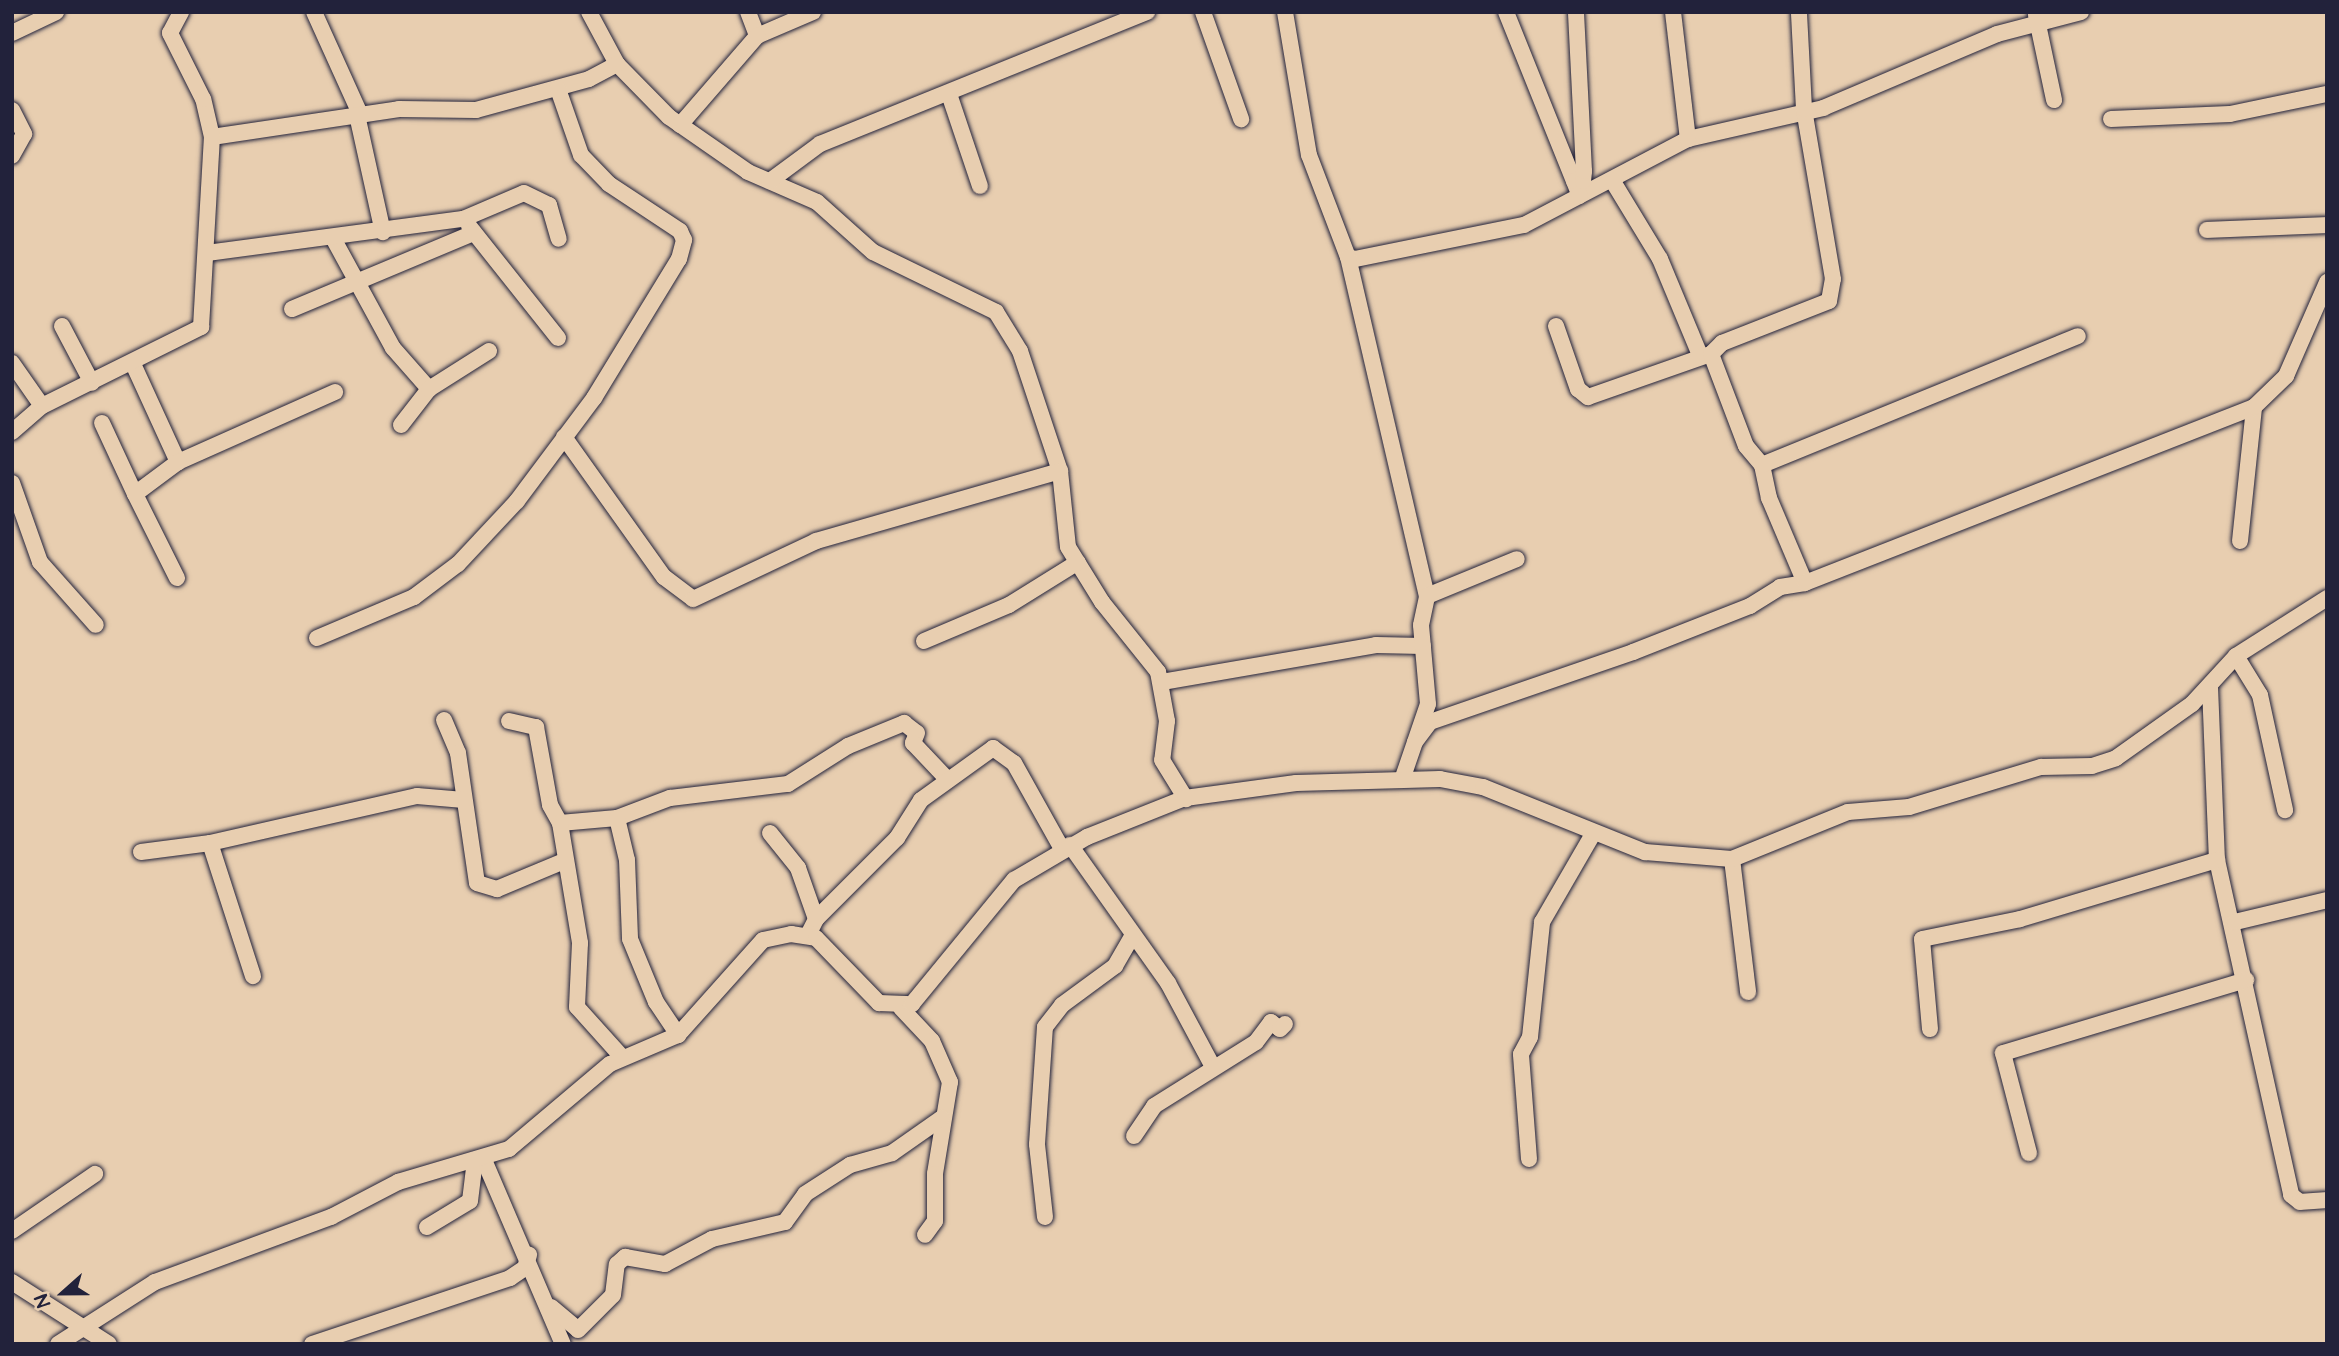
<!DOCTYPE html>
<html>
<head>
<meta charset="utf-8">
<style>
  body { margin:0 }
  #map { position:relative; width:2339px; height:1356px; overflow:hidden; background:#e8ceb0; font-family:"Architects Daughter",sans-serif }
  div>[style] { position:absolute }
  [style*='--x'] { left:calc(var(--x)*1px); top:calc(var(--y)*1px); width:calc(var(--w)*1px); rotate:calc(var(--a)*1deg) }
  .roads { filter:drop-shadow(0 0 2px #22223b) drop-shadow(0 0 2px #22223b) }
  .minor>* { height:16px; margin:-8px; padding:0 8px; transform-origin:8px; border-radius:8px; background:#e8ceb0 }
  span { translate:-50% -50%; white-space:nowrap; text-align:center; line-height:1.15; -webkit-text-stroke:5px #e8ceb0; paint-order:stroke }
  .frame { position:absolute; inset:0; border:14px solid #22223b; pointer-events:none }
  .north { position:absolute; left:28px; top:1258px; width:70px; height:70px; -webkit-text-stroke:5px #e8ceb0; paint-order:stroke; rotate:249deg; font-size:19px; font-weight:700; line-height:28px; text-align:center; color:#22223b }
  .north::after { content:''; display:block; margin:auto; width:24px; height:32px; background:#22223b; clip-path:polygon(50% 0,100% 100%,50% 72%,0 100%) }
</style>
</head>
<body>
<div id="map">
  <div class="roads">
    <div class="minor">
      <div style="--x:314;--y:12;--w:112;--a:65.7"></div>
      <div style="--x:589;--y:12;--w:59;--a:61.7"></div>
      <div style="--x:617;--y:64;--w:74;--a:45.5"></div>
      <div style="--x:669;--y:117;--w:96;--a:34.8"></div>
      <div style="--x:748;--y:172;--w:75;--a:23.5"></div>
      <div style="--x:817;--y:202;--w:75;--a:41.8"></div>
      <div style="--x:873;--y:252;--w:137;--a:26"></div>
      <div style="--x:996;--y:312;--w:46;--a:58.4"></div>
      <div style="--x:1020;--y:351;--w:126;--a:71.6"></div>
      <div style="--x:1060;--y:471;--w:76;--a:84"></div>
      <div style="--x:1068;--y:547;--w:65;--a:58.3"></div>
      <div style="--x:1102;--y:602;--w:90;--a:51.3"></div>
      <div style="--x:1158;--y:672;--w:50;--a:79.6"></div>
      <div style="--x:1167;--y:721;--w:39;--a:97"></div>
      <div style="--x:1162;--y:760;--w:46;--a:58.4"></div>
      <div style="--x:748;--y:12;--w:26;--a:69"></div>
      <div style="--x:757;--y:36;--w:61;--a:-23.2"></div>
      <div style="--x:1203;--y:12;--w:114;--a:70.4"></div>
      <div style="--x:1285;--y:12;--w:145;--a:80.5"></div>
      <div style="--x:1309;--y:155;--w:109;--a:69.1"></div>
      <div style="--x:1348;--y:257;--w:7;--a:16"></div>
      <div style="--x:1355;--y:259;--w:172;--a:-11.4"></div>
      <div style="--x:1524;--y:225;--w:185;--a:-27.7"></div>
      <div style="--x:1688;--y:139;--w:139;--a:-12.9"></div>
      <div style="--x:1823;--y:108;--w:189;--a:-23"></div>
      <div style="--x:1997;--y:34;--w:87;--a:-14.7"></div>
      <div style="--x:1506;--y:12;--w:198;--a:68.1"></div>
      <div style="--x:1673;--y:12;--w:128;--a:83.3"></div>
      <div style="--x:2036;--y:15;--w:87;--a:78"></div>
      <div style="--x:12;--y:33;--w:49;--a:-25.5"></div>
      <div style="--x:949;--y:94;--w:97;--a:71.4"></div>
      <div style="--x:12;--y:110;--w:27;--a:63"></div>
      <div style="--x:24;--y:134;--w:25;--a:119"></div>
      <div style="--x:357;--y:115;--w:120;--a:77.5"></div>
      <div style="--x:2111;--y:119;--w:119;--a:-2.4"></div>
      <div style="--x:2230;--y:114;--w:99;--a:-11.7"></div>
      <div style="--x:680;--y:125;--w:118;--a:-49.1"></div>
      <div style="--x:212;--y:137;--w:189;--a:-8.5"></div>
      <div style="--x:399;--y:109;--w:77;--a:0.7"></div>
      <div style="--x:476;--y:110;--w:117;--a:-15.3"></div>
      <div style="--x:589;--y:79;--w:32;--a:-28"></div>
      <div style="--x:1612;--y:180;--w:92;--a:58.7"></div>
      <div style="--x:1660;--y:259;--w:104;--a:67.4"></div>
      <div style="--x:770;--y:181;--w:62;--a:-36.5"></div>
      <div style="--x:820;--y:144;--w:353;--a:-22"></div>
      <div style="--x:1574;--y:181;--w:9;--a:0"></div>
      <div style="--x:1583;--y:181;--w:10;--a:-84"></div>
      <div style="--x:1584;--y:171;--w:159;--a:-92.9"></div>
      <div style="--x:469;--y:226;--w:143;--a:51.5"></div>
      <div style="--x:2207;--y:230;--w:120;--a:-2.4"></div>
      <div style="--x:333;--y:238;--w:125;--a:61.4"></div>
      <div style="--x:393;--y:348;--w:55;--a:48.7"></div>
      <div style="--x:207;--y:253;--w:258;--a:-7.6"></div>
      <div style="--x:463;--y:219;--w:66;--a:-23.1"></div>
      <div style="--x:524;--y:193;--w:28;--a:26"></div>
      <div style="--x:549;--y:205;--w:35;--a:74"></div>
      <div style="--x:1348;--y:257;--w:348;--a:76.9"></div>
      <div style="--x:292;--y:309;--w:197;--a:-22.7"></div>
      <div style="--x:62;--y:326;--w:64;--a:62.2"></div>
      <div style="--x:1556;--y:326;--w:67;--a:70.8"></div>
      <div style="--x:1578;--y:389;--w:13;--a:39"></div>
      <div style="--x:1588;--y:397;--w:130;--a:-19.3"></div>
      <div style="--x:1711;--y:354;--w:16;--a:-45"></div>
      <div style="--x:1722;--y:343;--w:115;--a:-21.4"></div>
      <div style="--x:1829;--y:301;--w:22;--a:-80"></div>
      <div style="--x:1833;--y:279;--w:172;--a:-99.7"></div>
      <div style="--x:1804;--y:109;--w:97;--a:-93"></div>
      <div style="--x:1711;--y:354;--w:98;--a:69.2"></div>
      <div style="--x:1746;--y:446;--w:25;--a:50"></div>
      <div style="--x:1762;--y:465;--w:34;--a:78"></div>
      <div style="--x:1769;--y:498;--w:92;--a:67"></div>
      <div style="--x:12;--y:363;--w:52;--a:55.1"></div>
      <div style="--x:134;--y:366;--w:106;--a:65.4"></div>
      <div style="--x:178;--y:462;--w:172;--a:-24"></div>
      <div style="--x:102;--y:423;--w:78;--a:65.1"></div>
      <div style="--x:401;--y:425;--w:46;--a:-52.1"></div>
      <div style="--x:429;--y:389;--w:71;--a:-32.3"></div>
      <div style="--x:12;--y:432;--w:40;--a:-41"></div>
      <div style="--x:42;--y:406;--w:178;--a:-26.4"></div>
      <div style="--x:201;--y:327;--w:190;--a:-86.7"></div>
      <div style="--x:212;--y:137;--w:39;--a:-103"></div>
      <div style="--x:203;--y:99;--w:74;--a:-116.6"></div>
      <div style="--x:170;--y:33;--w:24;--a:-62"></div>
      <div style="--x:564;--y:437;--w:172;--a:54.5"></div>
      <div style="--x:664;--y:577;--w:36;--a:37"></div>
      <div style="--x:693;--y:599;--w:136;--a:-25.2"></div>
      <div style="--x:816;--y:541;--w:254;--a:-16"></div>
      <div style="--x:1762;--y:465;--w:341;--a:-22.2"></div>
      <div style="--x:12;--y:483;--w:84;--a:70.5"></div>
      <div style="--x:40;--y:562;--w:84;--a:48.4"></div>
      <div style="--x:2240;--y:541;--w:135;--a:-84"></div>
      <div style="--x:177;--y:578;--w:94;--a:-116.6"></div>
      <div style="--x:135;--y:494;--w:54;--a:-36.7"></div>
      <div style="--x:317;--y:638;--w:105;--a:-22.9"></div>
      <div style="--x:414;--y:597;--w:55;--a:-36.9"></div>
      <div style="--x:458;--y:564;--w:86;--a:-46.9"></div>
      <div style="--x:517;--y:501;--w:129;--a:-53.2"></div>
      <div style="--x:594;--y:398;--w:163;--a:-58.6"></div>
      <div style="--x:679;--y:259;--w:20;--a:-75"></div>
      <div style="--x:684;--y:240;--w:10;--a:-114"></div>
      <div style="--x:680;--y:231;--w:85;--a:-146.5"></div>
      <div style="--x:609;--y:184;--w:40;--a:-134"></div>
      <div style="--x:581;--y:155;--w:70;--a:-109.2"></div>
      <div style="--x:924;--y:641;--w:92;--a:-23"></div>
      <div style="--x:1009;--y:605;--w:81;--a:-31.9"></div>
      <div style="--x:2236;--y:656;--w:46;--a:58.4"></div>
      <div style="--x:2260;--y:695;--w:118;--a:77.7"></div>
      <div style="--x:1162;--y:682;--w:217;--a:-9.8"></div>
      <div style="--x:1376;--y:645;--w:47;--a:1.2"></div>
      <div style="--x:2210;--y:687;--w:173;--a:87.7"></div>
      <div style="--x:2217;--y:860;--w:343;--a:77.5"></div>
      <div style="--x:2291;--y:1195;--w:11;--a:38"></div>
      <div style="--x:2300;--y:1202;--w:27;--a:-4"></div>
      <div style="--x:444;--y:720;--w:36;--a:67"></div>
      <div style="--x:458;--y:753;--w:131;--a:81.7"></div>
      <div style="--x:477;--y:883;--w:21;--a:17"></div>
      <div style="--x:497;--y:889;--w:73;--a:-22.7"></div>
      <div style="--x:509;--y:721;--w:28;--a:13"></div>
      <div style="--x:536;--y:727;--w:79;--a:79.8"></div>
      <div style="--x:550;--y:805;--w:21;--a:61"></div>
      <div style="--x:560;--y:823;--w:57;--a:-5"></div>
      <div style="--x:617;--y:818;--w:57;--a:-20.7"></div>
      <div style="--x:670;--y:798;--w:119;--a:-6.8"></div>
      <div style="--x:788;--y:784;--w:71;--a:-32.3"></div>
      <div style="--x:848;--y:746;--w:61;--a:-22.3"></div>
      <div style="--x:904;--y:723;--w:16;--a:38"></div>
      <div style="--x:917;--y:733;--w:11;--a:112"></div>
      <div style="--x:913;--y:743;--w:51;--a:46.6"></div>
      <div style="--x:1415;--y:742;--w:25;--a:-53"></div>
      <div style="--x:1430;--y:722;--w:215;--a:-19"></div>
      <div style="--x:1633;--y:652;--w:126;--a:-21.5"></div>
      <div style="--x:1750;--y:606;--w:36;--a:-32"></div>
      <div style="--x:1780;--y:587;--w:25;--a:-9"></div>
      <div style="--x:1805;--y:583;--w:482;--a:-21.4"></div>
      <div style="--x:2254;--y:407;--w:45;--a:-44.1"></div>
      <div style="--x:2286;--y:376;--w:103;--a:-66.4"></div>
      <div style="--x:1403;--y:777;--w:77;--a:-71.1"></div>
      <div style="--x:1428;--y:704;--w:79;--a:-95.1"></div>
      <div style="--x:1421;--y:625;--w:30;--a:-78"></div>
      <div style="--x:1427;--y:596;--w:97;--a:-22.3"></div>
      <div style="--x:617;--y:818;--w:43;--a:76.6"></div>
      <div style="--x:627;--y:860;--w:79;--a:87.8"></div>
      <div style="--x:630;--y:939;--w:68;--a:67.6"></div>
      <div style="--x:656;--y:1002;--w:40;--a:56"></div>
      <div style="--x:560;--y:823;--w:122;--a:80.5"></div>
      <div style="--x:580;--y:943;--w:64;--a:92.7"></div>
      <div style="--x:577;--y:1007;--w:67;--a:48"></div>
      <div style="--x:770;--y:833;--w:45;--a:51.3"></div>
      <div style="--x:798;--y:868;--w:54;--a:70.6"></div>
      <div style="--x:210;--y:843;--w:140;--a:72.1"></div>
      <div style="--x:1070;--y:845;--w:169;--a:54.6"></div>
      <div style="--x:1168;--y:983;--w:95;--a:61.8"></div>
      <div style="--x:141;--y:852;--w:70;--a:-7.4"></div>
      <div style="--x:210;--y:843;--w:212;--a:-12.8"></div>
      <div style="--x:417;--y:796;--w:47;--a:4.9"></div>
      <div style="--x:1732;--y:859;--w:134;--a:83.1"></div>
      <div style="--x:2235;--y:922;--w:95;--a:-13.4"></div>
      <div style="--x:808;--y:935;--w:18;--a:-63"></div>
      <div style="--x:816;--y:919;--w:115;--a:-45"></div>
      <div style="--x:897;--y:838;--w:45;--a:-57.7"></div>
      <div style="--x:921;--y:800;--w:89;--a:-35.8"></div>
      <div style="--x:993;--y:748;--w:26;--a:36"></div>
      <div style="--x:1014;--y:763;--w:98;--a:60.8"></div>
      <div style="--x:901;--y:1008;--w:45;--a:46.8"></div>
      <div style="--x:932;--y:1041;--w:45;--a:66.3"></div>
      <div style="--x:950;--y:1082;--w:93;--a:99.3"></div>
      <div style="--x:935;--y:1174;--w:47;--a:90"></div>
      <div style="--x:935;--y:1221;--w:17;--a:126"></div>
      <div style="--x:1930;--y:1029;--w:90;--a:-95.1"></div>
      <div style="--x:1922;--y:939;--w:100;--a:-11.5"></div>
      <div style="--x:2020;--y:919;--w:206;--a:-16.7"></div>
      <div style="--x:1134;--y:1136;--w:36;--a:-56"></div>
      <div style="--x:1154;--y:1106;--w:120;--a:-32.1"></div>
      <div style="--x:1256;--y:1042;--w:25;--a:-53"></div>
      <div style="--x:1271;--y:1022;--w:11;--a:38"></div>
      <div style="--x:1280;--y:1029;--w:7;--a:-45"></div>
      <div style="--x:2029;--y:1153;--w:103;--a:-104.6"></div>
      <div style="--x:2003;--y:1053;--w:254;--a:-16.7"></div>
      <div style="--x:1529;--y:1159;--w:105;--a:-94.4"></div>
      <div style="--x:1521;--y:1054;--w:19;--a:-62"></div>
      <div style="--x:1530;--y:1037;--w:116;--a:-84"></div>
      <div style="--x:1542;--y:922;--w:102;--a:-59.9"></div>
      <div style="--x:484;--y:1160;--w:200;--a:66.8"></div>
      <div style="--x:1045;--y:1217;--w:73;--a:-96.3"></div>
      <div style="--x:1037;--y:1144;--w:117;--a:-86.1"></div>
      <div style="--x:1045;--y:1027;--w:28;--a:-52"></div>
      <div style="--x:1062;--y:1005;--w:66;--a:-36.3"></div>
      <div style="--x:1115;--y:966;--w:34;--a:-60"></div>
      <div style="--x:427;--y:1227;--w:50;--a:-31.2"></div>
      <div style="--x:470;--y:1201;--w:39;--a:-83"></div>
      <div style="--x:12;--y:1231;--w:101;--a:-34.5"></div>
      <div style="--x:12;--y:1282;--w:115;--a:32.6"></div>
      <div style="--x:551;--y:1307;--w:35;--a:40"></div>
      <div style="--x:578;--y:1330;--w:49;--a:-45"></div>
      <div style="--x:613;--y:1295;--w:31;--a:-83"></div>
      <div style="--x:617;--y:1264;--w:11;--a:-41"></div>
      <div style="--x:625;--y:1257;--w:41;--a:9.9"></div>
      <div style="--x:665;--y:1264;--w:53;--a:-28"></div>
      <div style="--x:712;--y:1239;--w:75;--a:-13.1"></div>
      <div style="--x:785;--y:1222;--w:34;--a:-54"></div>
      <div style="--x:805;--y:1194;--w:54;--a:-32.8"></div>
      <div style="--x:850;--y:1165;--w:44;--a:-15.9"></div>
      <div style="--x:892;--y:1153;--w:61;--a:-35"></div>
      <div style="--x:58;--y:1344;--w:115;--a:-32.6"></div>
      <div style="--x:155;--y:1282;--w:188;--a:-20.3"></div>
      <div style="--x:331;--y:1217;--w:76;--a:-27.6"></div>
      <div style="--x:398;--y:1182;--w:116;--a:-16.6"></div>
      <div style="--x:509;--y:1149;--w:132;--a:-40.1"></div>
      <div style="--x:610;--y:1064;--w:74;--a:-23.1"></div>
      <div style="--x:678;--y:1035;--w:127;--a:-48.2"></div>
      <div style="--x:763;--y:940;--w:29;--a:-12"></div>
      <div style="--x:791;--y:934;--w:25;--a:9"></div>
      <div style="--x:816;--y:938;--w:91;--a:45.9"></div>
      <div style="--x:879;--y:1003;--w:33;--a:2"></div>
      <div style="--x:912;--y:1004;--w:161;--a:-50.6"></div>
      <div style="--x:1014;--y:880;--w:85;--a:-30.5"></div>
      <div style="--x:1087;--y:837;--w:105;--a:-21.7"></div>
      <div style="--x:1185;--y:798;--w:112;--a:-7.7"></div>
      <div style="--x:1296;--y:783;--w:144;--a:-1.6"></div>
      <div style="--x:1440;--y:779;--w:44;--a:10.5"></div>
      <div style="--x:1483;--y:787;--w:175;--a:21.9"></div>
      <div style="--x:1645;--y:852;--w:87;--a:4.6"></div>
      <div style="--x:1732;--y:859;--w:125;--a:-22.1"></div>
      <div style="--x:1848;--y:812;--w:61;--a:-4.7"></div>
      <div style="--x:1909;--y:807;--w:138;--a:-16.9"></div>
      <div style="--x:2041;--y:767;--w:51;--a:-1.1"></div>
      <div style="--x:2092;--y:766;--w:25;--a:-18"></div>
      <div style="--x:2116;--y:758;--w:93;--a:-35.4"></div>
      <div style="--x:2192;--y:704;--w:65;--a:-47.5"></div>
      <div style="--x:2236;--y:656;--w:108;--a:-32.5"></div>
      <div style="--x:312;--y:1344;--w:209;--a:-18.4"></div>
      <div style="--x:510;--y:1278;--w:18;--a:-34"></div>
      <div style="--x:525;--y:1268;--w:14;--a:-73"></div>
    </div>
  </div>
  <div class="frame"></div>
  <div class="north">N</div>
</div>
</body>
</html>
